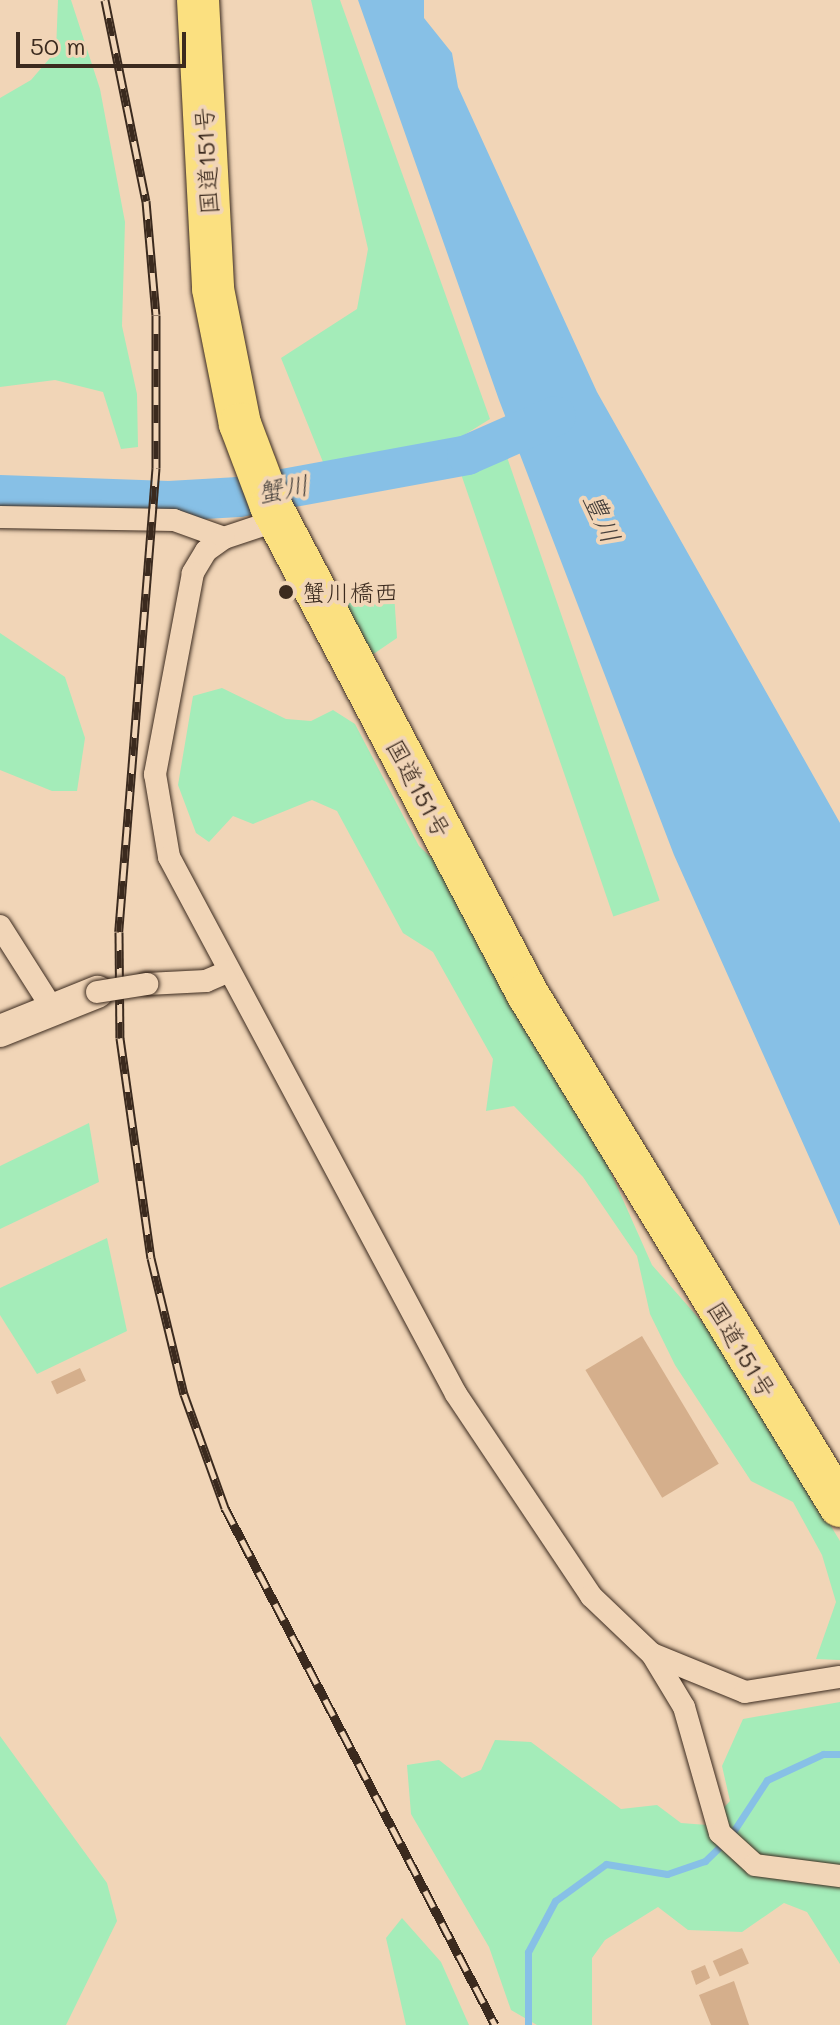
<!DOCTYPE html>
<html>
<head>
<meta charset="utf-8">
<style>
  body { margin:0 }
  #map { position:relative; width:840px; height:2025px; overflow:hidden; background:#f1d5b7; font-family:Mali,"Klee One",sans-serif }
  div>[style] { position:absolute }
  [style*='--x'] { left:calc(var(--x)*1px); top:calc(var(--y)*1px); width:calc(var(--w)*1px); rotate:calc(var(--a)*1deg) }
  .green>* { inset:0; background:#a4ecb9; transform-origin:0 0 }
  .water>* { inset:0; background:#87c0e6 }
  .stream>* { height:7px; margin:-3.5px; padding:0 3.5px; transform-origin:3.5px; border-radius:3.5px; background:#87c0e6 }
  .river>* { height:40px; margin:-20px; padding:0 20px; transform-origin:20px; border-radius:20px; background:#87c0e6 }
  .building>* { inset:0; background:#d5af8c; transform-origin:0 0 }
  .roads { filter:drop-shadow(0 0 2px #3b2a1e) drop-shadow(0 0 2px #3b2a1e) }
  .street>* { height:22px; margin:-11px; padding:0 11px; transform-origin:11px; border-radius:11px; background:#f1d5b7 }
  .secondary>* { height:32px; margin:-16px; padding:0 16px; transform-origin:16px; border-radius:16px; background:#f1d5b7 }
  .highway>* { height:42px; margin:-21px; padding:0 21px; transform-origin:21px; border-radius:21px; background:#fbe080 }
  .rail>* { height:9px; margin-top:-4.5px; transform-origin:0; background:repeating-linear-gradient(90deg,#f1d5b7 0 18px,#3b2a1e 0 36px); box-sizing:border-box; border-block:2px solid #3b2a1e }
  .bridges { filter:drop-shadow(0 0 2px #3b2a1e) drop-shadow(0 0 2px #3b2a1e) }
  .street-bridge>* { height:22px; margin:-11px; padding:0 11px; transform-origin:11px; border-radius:11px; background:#f1d5b7 }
  .dots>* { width:22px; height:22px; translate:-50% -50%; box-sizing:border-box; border:4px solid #f1d5b7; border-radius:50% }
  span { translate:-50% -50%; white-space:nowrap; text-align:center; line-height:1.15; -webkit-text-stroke:8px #f1d5b7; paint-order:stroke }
  .street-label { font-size:24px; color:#3b2a1e }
  .poi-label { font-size:24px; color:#3b2a1e }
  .left { translate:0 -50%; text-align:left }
  .water-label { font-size:26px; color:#46403c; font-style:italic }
  .scale { position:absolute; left:16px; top:32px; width:170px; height:36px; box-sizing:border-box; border:4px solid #3b2a1e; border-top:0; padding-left:10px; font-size:24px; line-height:28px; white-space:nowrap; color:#3b2a1e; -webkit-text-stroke:6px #f1d5b7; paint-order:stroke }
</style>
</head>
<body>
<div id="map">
  <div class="green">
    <div style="clip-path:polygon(58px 0,71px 0,100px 89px,125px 222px,122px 326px,137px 394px,138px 447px,121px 449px,103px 392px,55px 380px,0 387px,0 98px,31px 80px,56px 51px)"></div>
    <div style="clip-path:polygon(311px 0,340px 0,490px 419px,456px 440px,325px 467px,281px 358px,357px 309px,368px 249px)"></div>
    <div style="left:507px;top:457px;width:469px;height:49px;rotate:71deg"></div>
    <div style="clip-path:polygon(394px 593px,397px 638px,372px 655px,346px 604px)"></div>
    <div style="clip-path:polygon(0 633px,65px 677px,85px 738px,77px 791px,52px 791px,0 770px)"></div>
    <div style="clip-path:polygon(222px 688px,286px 719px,311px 721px,333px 710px,355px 724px,419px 846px,441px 867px,591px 1128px,652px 1265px,717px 1339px,840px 1541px,840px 1660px,816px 1659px,836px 1602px,822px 1555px,793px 1502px,751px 1481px,675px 1365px,650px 1314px,637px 1256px,583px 1177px,514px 1106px,486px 1111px,493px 1059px,433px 952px,403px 933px,337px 811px,312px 800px,253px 824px,233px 816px,209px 842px,196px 833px,178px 785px,193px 696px)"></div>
    <div style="clip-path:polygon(89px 1123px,99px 1182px,0 1229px,0 1166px)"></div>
    <div style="clip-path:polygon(107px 1238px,127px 1331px,37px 1374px,0 1315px,0 1288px)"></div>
    <div style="clip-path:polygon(840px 1702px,840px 1964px,807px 1912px,784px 1903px,742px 1932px,688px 1930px,658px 1907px,605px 1940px,592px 1958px,592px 2025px,537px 2025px,511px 2010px,489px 1947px,411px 1814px,407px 1765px,439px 1760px,462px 1778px,481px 1770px,495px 1740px,531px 1742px,621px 1809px,657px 1805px,681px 1823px,707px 1825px,730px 1801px,722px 1766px,743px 1719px)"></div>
    <div style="clip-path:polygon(0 1736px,107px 1883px,117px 1921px,66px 2025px,0 2025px)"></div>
    <div style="clip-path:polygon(402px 1918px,441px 1962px,469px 2025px,406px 2025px,386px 1938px)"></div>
  </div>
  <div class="water">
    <div style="clip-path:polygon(358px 0,424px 0,424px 18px,452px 53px,458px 87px,597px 392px,840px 823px,840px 1226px,674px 855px,499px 400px)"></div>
  </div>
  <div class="stream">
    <div style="--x:528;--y:2025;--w:73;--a:-90"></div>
    <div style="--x:528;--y:1952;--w:58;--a:-62.1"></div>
    <div style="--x:555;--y:1901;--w:63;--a:-36"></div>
    <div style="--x:606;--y:1864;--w:62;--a:9.3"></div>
    <div style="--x:667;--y:1874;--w:40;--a:-18.9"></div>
    <div style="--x:705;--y:1861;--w:33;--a:-44"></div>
    <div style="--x:729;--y:1838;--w:69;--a:-56.8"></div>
    <div style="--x:767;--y:1780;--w:62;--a:-24.9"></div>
    <div style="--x:823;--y:1754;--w:17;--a:0"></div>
  </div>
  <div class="river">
    <div style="--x:0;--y:495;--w:169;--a:2"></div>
    <div style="--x:169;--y:501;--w:70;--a:-3.3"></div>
    <div style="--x:239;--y:497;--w:232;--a:-10.4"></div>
    <div style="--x:467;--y:455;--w:97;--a:-23.7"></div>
  </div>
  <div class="building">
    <div style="left:642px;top:1336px;width:149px;height:66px;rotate:59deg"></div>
    <div style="left:80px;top:1368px;width:14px;height:32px;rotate:65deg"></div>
    <div style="left:742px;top:1948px;width:17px;height:32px;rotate:66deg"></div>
    <div style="clip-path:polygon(705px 1965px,710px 1978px,696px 1985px,691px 1971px)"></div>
    <div style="clip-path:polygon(734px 1981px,749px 2025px,711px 2025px,699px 1995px)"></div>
  </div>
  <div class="roads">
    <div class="street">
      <div style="--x:0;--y:517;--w:174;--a:1"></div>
      <div style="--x:174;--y:520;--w:53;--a:19.8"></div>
      <div style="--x:278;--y:520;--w:57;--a:161.6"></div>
      <div style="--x:224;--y:538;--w:22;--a:144"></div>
      <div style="--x:206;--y:551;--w:26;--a:121"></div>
      <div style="--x:193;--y:573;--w:205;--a:100.7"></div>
      <div style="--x:155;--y:774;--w:84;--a:80.4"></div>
      <div style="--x:169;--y:857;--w:609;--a:61.88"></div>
      <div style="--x:456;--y:1394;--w:243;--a:56.2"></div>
      <div style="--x:591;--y:1596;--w:84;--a:43.6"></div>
      <div style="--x:652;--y:1654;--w:100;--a:22.2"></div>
      <div style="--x:745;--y:1692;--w:96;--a:-9"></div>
      <div style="--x:0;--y:926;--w:97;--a:57.6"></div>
      <div style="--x:147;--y:984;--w:59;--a:-2.9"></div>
      <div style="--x:206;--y:981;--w:25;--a:-23"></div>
      <div style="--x:652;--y:1654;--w:62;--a:58.9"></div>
      <div style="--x:684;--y:1707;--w:131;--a:74.1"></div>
      <div style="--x:720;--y:1833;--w:47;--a:42.4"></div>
      <div style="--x:755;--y:1865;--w:86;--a:7.4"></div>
    </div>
    <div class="secondary">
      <div style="--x:0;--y:1031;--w:105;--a:-21.9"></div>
    </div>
    <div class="highway">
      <div style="--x:198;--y:0;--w:289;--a:87"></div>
      <div style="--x:213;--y:289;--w:138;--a:78.7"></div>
      <div style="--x:240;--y:424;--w:88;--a:69.3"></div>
      <div style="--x:271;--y:506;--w:550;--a:62.27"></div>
      <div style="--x:527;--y:993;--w:601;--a:58.61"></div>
    </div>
  </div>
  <div class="rail">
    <div style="--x:105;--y:0;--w:205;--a:78.5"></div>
    <div style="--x:146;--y:201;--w:114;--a:85"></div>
    <div style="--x:156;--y:315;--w:153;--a:90"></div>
    <div style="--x:156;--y:468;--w:465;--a:94.6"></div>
    <div style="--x:119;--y:932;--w:106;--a:89.5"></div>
    <div style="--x:120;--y:1038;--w:222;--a:82"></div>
    <div style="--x:151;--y:1258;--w:140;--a:76.4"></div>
    <div style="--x:184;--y:1394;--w:121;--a:70.2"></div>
    <div style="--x:225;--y:1508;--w:583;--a:62.42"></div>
  </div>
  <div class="bridges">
    <div class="street-bridge">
      <div style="--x:97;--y:992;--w:51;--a:-9.1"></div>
    </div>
  </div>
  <div class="dots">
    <div style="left:286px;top:592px;background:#3b2a1e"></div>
  </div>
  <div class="street-label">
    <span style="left:206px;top:161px;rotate:-93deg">国道151号</span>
    <span style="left:419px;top:788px;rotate:62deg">国道151号</span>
    <span style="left:742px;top:1349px;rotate:59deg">国道151号</span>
  </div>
  <div class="poi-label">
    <span class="left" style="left:302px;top:592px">蟹川橋西</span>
  </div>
  <div class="water-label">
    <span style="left:283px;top:489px;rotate:-10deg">蟹川</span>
    <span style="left:602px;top:518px;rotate:66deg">豊川</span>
  </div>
  <div class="scale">50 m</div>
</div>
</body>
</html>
